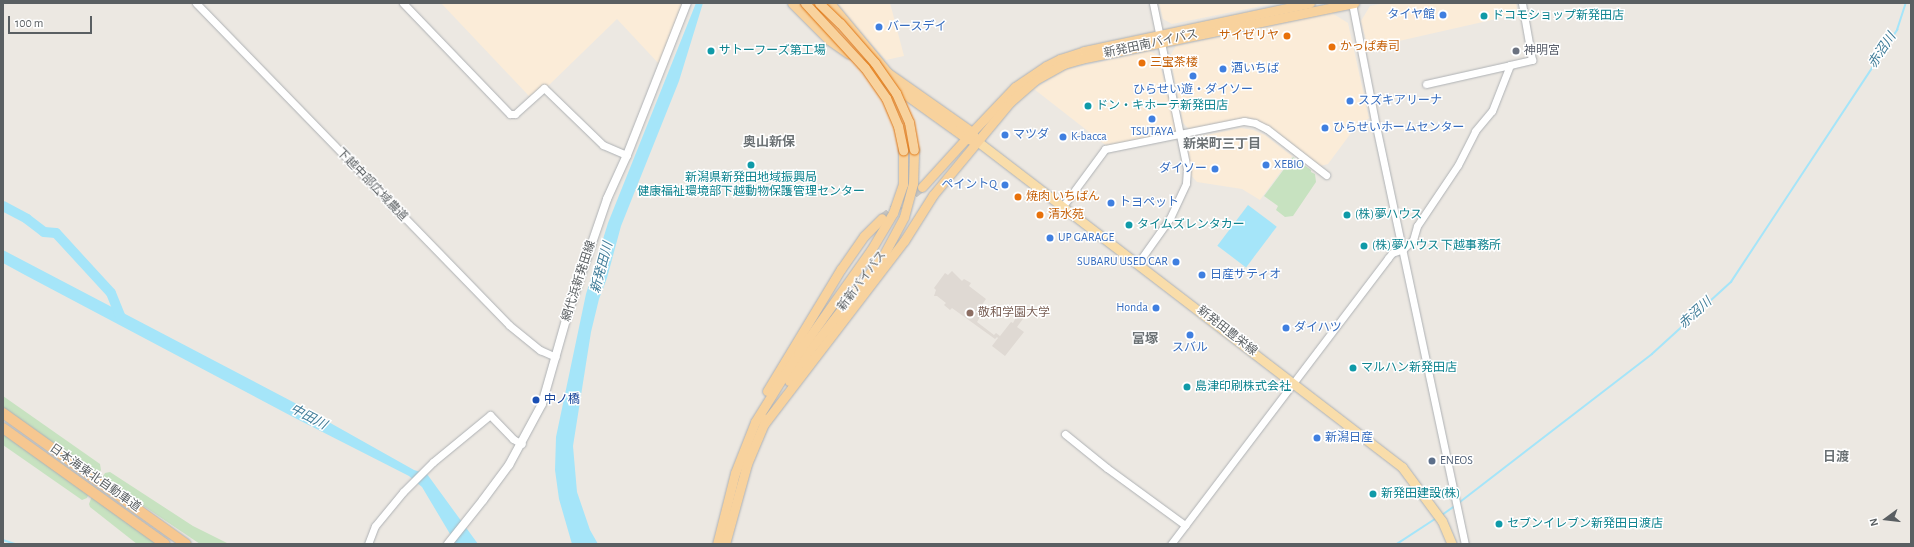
<!DOCTYPE html>
<html>
<head>
<meta charset="utf-8">
<style>
  body { margin:0 }
  #map { position:relative; width:1914px; height:547px; overflow:hidden; background:#ece8e2; font-family:"Alegreya Sans","Noto Sans JP",sans-serif }
  div>[style] { position:absolute }
  [style*='--x'] { left:calc(var(--x)*1px); top:calc(var(--y)*1px); width:calc(var(--w)*1px); rotate:calc(var(--a)*1deg) }
  .commercial>* { inset:0; background:#fbecd8 }
  .education>* { inset:0; background:#dfd9d3 }
  .green>* { inset:0; background:#c7e2c0 }
  .water>* { inset:0; background:#a5e5f9; transform-origin:0 0 }
  .stream>* { height:1.5px; margin:-0.75px; padding:0 0.75px; transform-origin:0.75px; border-radius:0.75px; background:#a5e5f9 }
  .river>* { height:10px; margin:-5px; padding:0 5px; transform-origin:5px; border-radius:5px; background:#a5e5f9 }
  .trunk-tunnel>* { height:9px; margin-top:-4.5px; transform-origin:0; background:repeating-linear-gradient(90deg,#c8c6c2 0 9px,transparent 0 13.5px) }
  .roads { filter:drop-shadow(0 0 1px #aeb1b4) drop-shadow(0 0 1px #aeb1b4) }
  .tertiary>* { height:7px; margin:-3.5px; padding:0 3.5px; transform-origin:3.5px; border-radius:3.5px; background:#fff }
  .secondary>* { height:8px; margin:-4px; padding:0 4px; transform-origin:4px; border-radius:4px; background:#fff }
  .primary>* { height:9px; margin:-4.5px; padding:0 4.5px; transform-origin:4.5px; border-radius:4.5px; background:#f9ddaa }
  .trunk>* { height:9px; margin:-4.5px; padding:0 4.5px; transform-origin:4.5px; border-radius:4.5px; background:#f8d29d }
  .motorway>* { height:10px; margin:-5px; padding:0 5px; transform-origin:5px; border-radius:5px; background:#f6c790 }
  .bridges { filter:drop-shadow(0 0 1px #e0750f) drop-shadow(0 0 1px #e0750f) }
  .trunk-bridge>* { height:9px; margin:-4.5px; padding:0 4.5px; transform-origin:4.5px; border-radius:4.5px; background:#f8d29d }
  .dots>* { width:11px; height:11px; translate:-50% -50%; box-sizing:border-box; border:2px solid #fff; border-radius:50% }
  span { translate:-50% -50%; white-space:nowrap; text-align:center; line-height:1.15; -webkit-text-stroke:3px #fff; paint-order:stroke }
  .shop-label { font-size:12px; color:#366cbe }
  .right { translate:-100% -50%; text-align:right }
  .left { translate:0 -50%; text-align:left }
  .culture-label { font-size:12px; color:#0d838f }
  .food-label { font-size:12px; color:#c56008 }
  .street-label { font-size:12px; color:#5a5f62 }
  .worship-label { font-size:12px; color:#5b616d }
  .education-label { font-size:12px; color:#785e54 }
  .transit-label { font-size:12px; color:#164399 }
  .service-label { font-size:12px; color:#4e5e75 }
  .water-label { font-size:13px; color:#3f7c98; font-style:italic }
  .neighbourhood-label { font-size:13px; color:#6b7174; font-weight:700 }
  .frame { position:absolute; inset:0; border:4px solid #5a5f62; pointer-events:none }
  .north { position:absolute; left:1866px; top:499px; width:40px; height:40px; -webkit-text-stroke:3px #fff; paint-order:stroke; rotate:255deg; font-size:11px; font-weight:700; line-height:16px; text-align:center; color:#5a5f62 }
  .north::after { content:''; display:block; margin:auto; width:14px; height:18px; background:#5a5f62; clip-path:polygon(50% 0,100% 100%,50% 72%,0 100%) }
  .scale { position:absolute; left:8px; top:16px; width:84px; height:18px; box-sizing:border-box; border:2px solid #5a5f62; border-top:0; padding-left:5px; font-size:12px; line-height:14px; white-space:nowrap; color:#5a5f62; -webkit-text-stroke:3px #fff; paint-order:stroke }
</style>
</head>
<body>
<div id="map">
  <div class="commercial">
    <div style="clip-path:polygon(441px 3px,682px 3px,660px 65px,617px 19px,548px 86px,529px 96px)"></div>
    <div style="clip-path:polygon(834px 3px,890px 3px,904px 56px,886px 60px)"></div>
    <div style="clip-path:polygon(1159px 3px,1277px 3px,1172px 24px,1163px 19px)"></div>
    <div style="clip-path:polygon(1385px 3px,1516px 3px,1518px 14px,1368px 48px,1361px 21px,1370px 6px)"></div>
    <div style="clip-path:polygon(1332px 13px,1348px 23px,1369px 118px,1354px 129px,1328px 164px,1320px 166px,1255px 121px,1190px 130px,1183px 123px,1170px 56px,1176px 46px)"></div>
    <div style="clip-path:polygon(1149px 51px,1158px 55px,1176px 128px,1173px 133px,1107px 146px,1034px 89px,1065px 70px)"></div>
    <div style="clip-path:polygon(1241px 128px,1253px 130px,1265px 135px,1292px 156px,1260px 200px,1242px 189px,1197px 182px,1190px 174px,1188px 146px,1192px 138px)"></div>
  </div>
  <div class="education">
    <div style="clip-path:polygon(952px 271px,962px 281px,964px 279px,971px 283px,969px 286px,986px 299px,978px 311px,982px 314px,977px 322px,994px 335px,996px 333px,1000px 336px,1011px 322px,1013px 323px,1019px 312px,1025px 316px,1017px 327px,1024px 332px,1005px 356px,992px 346px,998px 338px,997px 337px,995px 339px,952px 308px,950px 310px,944px 305px,946px 303px,937px 296px,934px 296px,936px 290px,934px 288px,945px 273px,948px 275px)"></div>
  </div>
  <div class="green">
    <div style="clip-path:polygon(1293px 157px,1311px 170px,1311px 172px,1315px 174px,1316px 182px,1293px 216px,1285px 217px,1276px 210px,1278px 206px,1264px 196px)"></div>
    <div style="clip-path:polygon(3px 396px,100px 464px,101px 470px,98px 475px,3px 407px)"></div>
    <div style="clip-path:polygon(3px 432px,89px 493px,87px 498px,82px 500px,3px 445px)"></div>
    <div style="clip-path:polygon(110px 472px,193px 526px,229px 544px,200px 544px,102px 478px,105px 473px)"></div>
    <div style="clip-path:polygon(92px 496px,157px 544px,137px 544px,90px 507px,89px 504px)"></div>
  </div>
  <div class="water">
    <div style="clip-path:polygon(696px 3px,703px 3px,679px 81px,621px 226px,607px 278px,599px 299px,591px 332px,573px 446px,577px 492px,590px 530px,598px 544px,572px 544px,559px 499px,555px 470px,556px 437px,586px 294px,608px 223px)"></div>
    <div style="left:1248px;top:205px;width:36px;height:51px;rotate:37deg"></div>
    <div style="clip-path:polygon(3px 250px,293px 402px,414px 470px,427px 474px,478px 544px,456px 544px,422px 487px,409px 476px,295px 418px,25px 275px,3px 263px)"></div>
  </div>
  <div class="stream">
    <div style="--x:1460;--y:502;--w:242;--a:-37.6"></div>
    <div style="--x:1652;--y:354;--w:107;--a:-42.3"></div>
    <div style="--x:1731;--y:282;--w:302;--a:-56.6"></div>
    <div style="--x:1897;--y:30;--w:28;--a:-72"></div>
    <div style="--x:1442;--y:515;--w:16;--a:-35"></div>
    <div style="--x:3;--y:540;--w:13;--a:18"></div>
    <div style="--x:1397;--y:544;--w:45;--a:-33.3"></div>
  </div>
  <div class="river">
    <div style="--x:3;--y:206;--w:27;--a:28"></div>
    <div style="--x:27;--y:219;--w:21;--a:37"></div>
    <div style="--x:44;--y:232;--w:12;--a:5"></div>
    <div style="--x:56;--y:233;--w:81;--a:47.5"></div>
    <div style="--x:111;--y:293;--w:27;--a:68"></div>
  </div>
  <div class="trunk-tunnel">
    <div style="--x:882;--y:218;--w:51;--a:-37.8"></div>
  </div>
  <div class="roads">
    <div class="tertiary">
      <div style="--x:196;--y:3;--w:449;--a:45.8"></div>
      <div style="--x:509;--y:325;--w:40;--a:39"></div>
      <div style="--x:540;--y:350;--w:17;--a:24"></div>
      <div style="--x:403;--y:3;--w:154;--a:46.1"></div>
      <div style="--x:510;--y:114;--w:5;--a:0"></div>
      <div style="--x:515;--y:114;--w:39;--a:-42"></div>
      <div style="--x:544;--y:88;--w:82;--a:44"></div>
      <div style="--x:603;--y:145;--w:26;--a:23"></div>
      <div style="--x:1352;--y:3;--w:125;--a:79"></div>
      <div style="--x:1376;--y:126;--w:427;--a:78"></div>
      <div style="--x:1426;--y:84;--w:86;--a:-12.7"></div>
      <div style="--x:1063;--y:206;--w:71;--a:-53.6"></div>
      <div style="--x:1105;--y:149;--w:142;--a:-11.4"></div>
      <div style="--x:1244;--y:121;--w:11;--a:10"></div>
      <div style="--x:1255;--y:123;--w:13;--a:27"></div>
      <div style="--x:1267;--y:129;--w:75;--a:37.9"></div>
      <div style="--x:1138;--y:263;--w:55;--a:-54.6"></div>
      <div style="--x:1170;--y:218;--w:38;--a:-65"></div>
      <div style="--x:1186;--y:183;--w:14;--a:-86"></div>
      <div style="--x:1187;--y:169;--w:169;--a:-101.6"></div>
      <div style="--x:1065;--y:434;--w:54;--a:39"></div>
      <div style="--x:1107;--y:468;--w:97;--a:36.2"></div>
      <div style="--x:368;--y:544;--w:19;--a:-69"></div>
      <div style="--x:375;--y:526;--w:44;--a:-50.5"></div>
      <div style="--x:403;--y:492;--w:42;--a:-45"></div>
      <div style="--x:433;--y:462;--w:74;--a:-39.5"></div>
      <div style="--x:490;--y:415;--w:33;--a:46"></div>
      <div style="--x:513;--y:439;--w:10;--a:29"></div>
      <div style="--x:1171;--y:544;--w:359;--a:-52.8"></div>
      <div style="--x:1388;--y:258;--w:6;--a:-51"></div>
      <div style="--x:1392;--y:253;--w:12;--a:-20"></div>
      <div style="--x:1403;--y:249;--w:13;--a:-42"></div>
      <div style="--x:1413;--y:240;--w:15;--a:-74"></div>
      <div style="--x:1417;--y:226;--w:73;--a:-56.1"></div>
      <div style="--x:1458;--y:165;--w:38;--a:-63"></div>
      <div style="--x:1475;--y:131;--w:26;--a:-50"></div>
      <div style="--x:1492;--y:111;--w:49;--a:-68.6"></div>
      <div style="--x:1510;--y:65;--w:23;--a:-13"></div>
      <div style="--x:1532;--y:60;--w:58;--a:-100"></div>
    </div>
    <div class="secondary">
      <div style="--x:448;--y:544;--w:56;--a:-51.5"></div>
      <div style="--x:483;--y:500;--w:44;--a:-53.4"></div>
      <div style="--x:509;--y:465;--w:69;--a:-61.6"></div>
      <div style="--x:542;--y:404;--w:91;--a:-74.1"></div>
      <div style="--x:567;--y:316;--w:124;--a:-71.1"></div>
      <div style="--x:607;--y:199;--w:48;--a:-65.6"></div>
      <div style="--x:627;--y:155;--w:163;--a:-68.5"></div>
    </div>
    <div class="primary">
      <div style="--x:977;--y:141;--w:536;--a:37.49"></div>
      <div style="--x:1402;--y:467;--w:67;--a:53.5"></div>
      <div style="--x:1442;--y:521;--w:25;--a:67"></div>
    </div>
    <div class="trunk">
      <div style="--x:792;--y:3;--w:52;--a:45"></div>
      <div style="--x:829;--y:40;--w:24;--a:35"></div>
      <div style="--x:830;--y:3;--w:91;--a:50.4"></div>
      <div style="--x:888;--y:73;--w:103;--a:35.1"></div>
      <div style="--x:972;--y:132;--w:5;--a:68"></div>
      <div style="--x:863;--y:64;--w:127;--a:35.7"></div>
      <div style="--x:966;--y:138;--w:5;--a:22"></div>
      <div style="--x:922;--y:187;--w:74;--a:-47.7"></div>
      <div style="--x:972;--y:132;--w:62;--a:-46.3"></div>
      <div style="--x:1015;--y:87;--w:37;--a:-34"></div>
      <div style="--x:1046;--y:66;--w:16;--a:-27"></div>
      <div style="--x:1060;--y:59;--w:25;--a:-18"></div>
      <div style="--x:1084;--y:51;--w:231;--a:-12"></div>
      <div style="--x:789;--y:381;--w:36;--a:-56"></div>
      <div style="--x:809;--y:351;--w:120;--a:-52.1"></div>
      <div style="--x:883;--y:256;--w:44;--a:-61.7"></div>
      <div style="--x:904;--y:217;--w:35;--a:-75"></div>
      <div style="--x:913;--y:183;--w:33;--a:-88"></div>
      <div style="--x:767;--y:391;--w:143;--a:-58.8"></div>
      <div style="--x:841;--y:269;--w:40;--a:-55.1"></div>
      <div style="--x:864;--y:236;--w:25;--a:-45"></div>
      <div style="--x:764;--y:424;--w:230;--a:-52.6"></div>
      <div style="--x:904;--y:241;--w:54;--a:-57.8"></div>
      <div style="--x:933;--y:195;--w:121;--a:-50.4"></div>
      <div style="--x:1010;--y:102;--w:33;--a:-41"></div>
      <div style="--x:1035;--y:80;--w:33;--a:-29"></div>
      <div style="--x:1064;--y:64;--w:18;--a:-16"></div>
      <div style="--x:1081;--y:59;--w:279;--a:-11.6"></div>
      <div style="--x:717;--y:544;--w:73;--a:-75.8"></div>
      <div style="--x:735;--y:473;--w:55;--a:-68.6"></div>
      <div style="--x:755;--y:422;--w:81;--a:-58.1"></div>
      <div style="--x:798;--y:353;--w:126;--a:-54.7"></div>
      <div style="--x:871;--y:250;--w:43;--a:-59.3"></div>
      <div style="--x:893;--y:213;--w:31;--a:-71"></div>
      <div style="--x:903;--y:184;--w:34;--a:-90"></div>
      <div style="--x:725;--y:544;--w:83;--a:-74.6"></div>
      <div style="--x:747;--y:464;--w:49;--a:-67.1"></div>
    </div>
    <div class="motorway">
      <div style="--x:3;--y:413;--w:225;--a:35.6"></div>
      <div style="--x:3;--y:428;--w:199;--a:35.6"></div>
    </div>
  </div>
  <div class="bridges">
    <div class="trunk-bridge">
      <div style="--x:805;--y:3;--w:88;--a:47.3"></div>
      <div style="--x:865;--y:68;--w:37;--a:55"></div>
      <div style="--x:886;--y:98;--w:30;--a:67"></div>
      <div style="--x:898;--y:126;--w:25;--a:78"></div>
      <div style="--x:819;--y:3;--w:29;--a:44"></div>
      <div style="--x:840;--y:23;--w:53;--a:48.8"></div>
      <div style="--x:875;--y:63;--w:37;--a:55"></div>
      <div style="--x:896;--y:93;--w:32;--a:66"></div>
      <div style="--x:909;--y:122;--w:28;--a:80"></div>
    </div>
  </div>
  <div class="dots">
    <div style="left:1443px;top:15px;background:#3f7fe0"></div>
    <div style="left:1484px;top:16px;background:#0f9aa8"></div>
    <div style="left:879px;top:27px;background:#3f7fe0"></div>
    <div style="left:1287px;top:36px;background:#e8710a"></div>
    <div style="left:1332px;top:47px;background:#e8710a"></div>
    <div style="left:711px;top:51px;background:#0f9aa8"></div>
    <div style="left:1516px;top:51px;background:#6b7280"></div>
    <div style="left:1142px;top:63px;background:#e8710a"></div>
    <div style="left:1223px;top:69px;background:#3f7fe0"></div>
    <div style="left:1193px;top:76px;background:#3f7fe0"></div>
    <div style="left:1350px;top:101px;background:#3f7fe0"></div>
    <div style="left:1088px;top:106px;background:#0f9aa8"></div>
    <div style="left:1152px;top:119px;background:#3f7fe0"></div>
    <div style="left:1325px;top:128px;background:#3f7fe0"></div>
    <div style="left:1005px;top:135px;background:#3f7fe0"></div>
    <div style="left:1063px;top:137px;background:#3f7fe0"></div>
    <div style="left:751px;top:165px;background:#0f9aa8"></div>
    <div style="left:1266px;top:165px;background:#3f7fe0"></div>
    <div style="left:1215px;top:169px;background:#3f7fe0"></div>
    <div style="left:1005px;top:185px;background:#3f7fe0"></div>
    <div style="left:1018px;top:197px;background:#e8710a"></div>
    <div style="left:1111px;top:203px;background:#3f7fe0"></div>
    <div style="left:1040px;top:215px;background:#e8710a"></div>
    <div style="left:1347px;top:215px;background:#0f9aa8"></div>
    <div style="left:1129px;top:225px;background:#0f9aa8"></div>
    <div style="left:1050px;top:238px;background:#3f7fe0"></div>
    <div style="left:1364px;top:246px;background:#0f9aa8"></div>
    <div style="left:1176px;top:262px;background:#3f7fe0"></div>
    <div style="left:1202px;top:275px;background:#3f7fe0"></div>
    <div style="left:1156px;top:308px;background:#3f7fe0"></div>
    <div style="left:970px;top:313px;background:#8d6e63"></div>
    <div style="left:1286px;top:328px;background:#3f7fe0"></div>
    <div style="left:1190px;top:335px;background:#3f7fe0"></div>
    <div style="left:1353px;top:368px;background:#0f9aa8"></div>
    <div style="left:1187px;top:387px;background:#0f9aa8"></div>
    <div style="left:536px;top:400px;background:#1a4fb4"></div>
    <div style="left:1317px;top:438px;background:#3f7fe0"></div>
    <div style="left:1432px;top:461px;background:#5c6f8a"></div>
    <div style="left:1373px;top:494px;background:#0f9aa8"></div>
    <div style="left:1499px;top:524px;background:#0f9aa8"></div>
  </div>
  <div class="shop-label">
    <span class="right" style="left:1435px;top:15px">タイヤ館</span>
    <span class="left" style="left:887px;top:27px">バースデイ</span>
    <span class="left" style="left:1231px;top:69px">酒いちば</span>
    <span style="left:1193px;top:90px">ひらせい遊・ダイソー</span>
    <span class="left" style="left:1358px;top:101px">スズキアリーナ</span>
    <span class="left" style="left:1333px;top:128px">ひらせいホームセンター</span>
    <span style="left:1152px;top:132px">TSUTAYA</span>
    <span class="left" style="left:1013px;top:135px">マツダ</span>
    <span class="left" style="left:1071px;top:137px">K-bacca</span>
    <span class="left" style="left:1274px;top:165px">XEBIO</span>
    <span class="right" style="left:1207px;top:169px">ダイソー</span>
    <span class="right" style="left:997px;top:185px">ペイントQ</span>
    <span class="left" style="left:1119px;top:203px">トヨペット</span>
    <span class="left" style="left:1058px;top:238px">UP GARAGE</span>
    <span class="right" style="left:1168px;top:262px">SUBARU USED CAR</span>
    <span class="left" style="left:1210px;top:275px">日産サティオ</span>
    <span class="right" style="left:1148px;top:308px">Honda</span>
    <span class="left" style="left:1294px;top:328px">ダイハツ</span>
    <span style="left:1190px;top:348px">スバル</span>
    <span class="left" style="left:1325px;top:438px">新潟日産</span>
  </div>
  <div class="culture-label">
    <span class="left" style="left:1492px;top:16px">ドコモショップ新発田店</span>
    <span class="left" style="left:719px;top:51px">サトーフーズ第工場</span>
    <span class="left" style="left:1096px;top:106px">ドン・キホーテ新発田店</span>
    <span style="left:751px;top:185px">新潟県新発田地域振興局<br>健康福祉環境部下越動物保護管理センター</span>
    <span class="left" style="left:1355px;top:215px">(株)夢ハウス</span>
    <span class="left" style="left:1137px;top:225px">タイムズレンタカー</span>
    <span class="left" style="left:1372px;top:246px">(株)夢ハウス 下越事務所</span>
    <span class="left" style="left:1361px;top:368px">マルハン新発田店</span>
    <span class="left" style="left:1195px;top:387px">島津印刷株式会社</span>
    <span class="left" style="left:1381px;top:494px">新発田建設(株)</span>
    <span class="left" style="left:1507px;top:524px">セブンイレブン新発田日渡店</span>
  </div>
  <div class="food-label">
    <span class="right" style="left:1279px;top:36px">サイゼリヤ</span>
    <span class="left" style="left:1340px;top:47px">かっぱ寿司</span>
    <span class="left" style="left:1150px;top:63px">三宝茶楼</span>
    <span class="left" style="left:1026px;top:197px">焼肉 いちばん</span>
    <span class="left" style="left:1048px;top:215px">清水苑</span>
  </div>
  <div class="street-label">
    <span style="left:1151px;top:44px;rotate:-12deg">新発田南バイパス</span>
    <span style="left:372px;top:185px;rotate:46deg">下越中部広域農道</span>
    <span style="left:579px;top:281px;rotate:-72deg">網代浜新発田線</span>
    <span style="left:862px;top:281px;rotate:-53deg">新新バイパス</span>
    <span style="left:1227px;top:331px;rotate:38deg">新発田豊栄線</span>
    <span style="left:95px;top:478px;rotate:35deg">日本海東北自動車道</span>
  </div>
  <div class="worship-label">
    <span class="left" style="left:1524px;top:51px">神明宮</span>
  </div>
  <div class="education-label">
    <span class="left" style="left:978px;top:313px">敬和学園大学</span>
  </div>
  <div class="transit-label">
    <span class="left" style="left:544px;top:400px">中ノ橋</span>
  </div>
  <div class="service-label">
    <span class="left" style="left:1440px;top:461px">ENEOS</span>
  </div>
  <div class="water-label">
    <span style="left:1883px;top:51px;rotate:-57deg">赤沼川</span>
    <span style="left:603px;top:268px;rotate:-75deg">新発田川</span>
    <span style="left:1696px;top:314px;rotate:-42deg">赤沼川</span>
    <span style="left:308px;top:418px;rotate:28deg">中田川</span>
  </div>
  <div class="neighbourhood-label">
    <span style="left:769px;top:143px">奥山新保</span>
    <span style="left:1222px;top:145px">新栄町三丁目</span>
    <span style="left:1145px;top:340px">富塚</span>
    <span style="left:1836px;top:458px">日渡</span>
  </div>
  <div class="frame"></div>
  <div class="north">N</div>
  <div class="scale">100 m</div>
</div>
</body>
</html>
